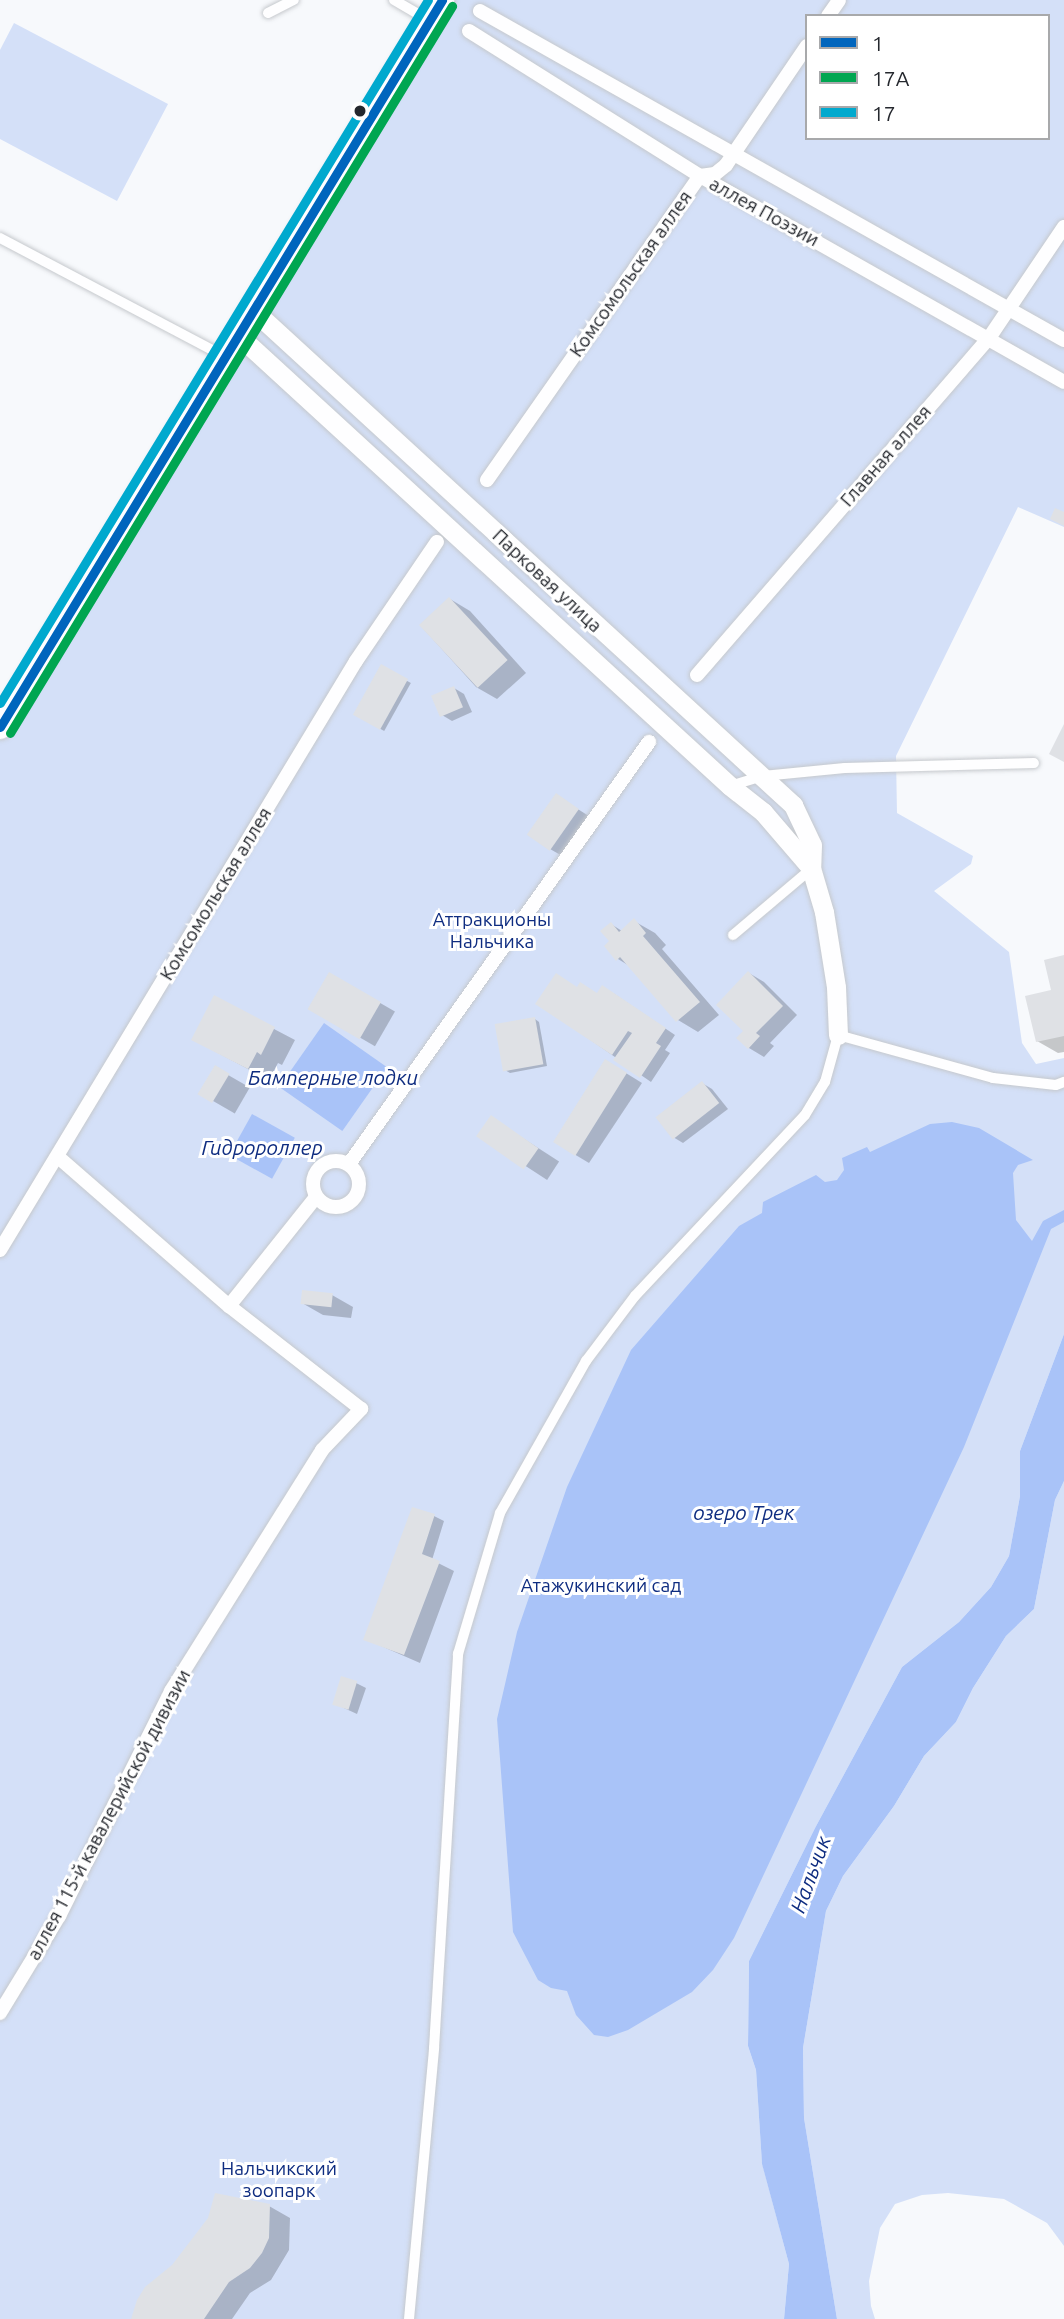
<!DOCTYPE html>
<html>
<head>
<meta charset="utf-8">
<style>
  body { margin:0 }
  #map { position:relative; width:1064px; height:2319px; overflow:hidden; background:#f7f9fc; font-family:Ubuntu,sans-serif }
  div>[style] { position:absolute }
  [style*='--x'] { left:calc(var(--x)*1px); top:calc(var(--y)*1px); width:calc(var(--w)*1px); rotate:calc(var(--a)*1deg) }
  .green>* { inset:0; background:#d4e0f8 }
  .water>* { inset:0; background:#a9c3f8; transform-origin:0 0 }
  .shadow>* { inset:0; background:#0003; transform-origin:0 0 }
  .building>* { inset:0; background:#dfe1e5; transform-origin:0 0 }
  .roads { filter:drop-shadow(0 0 2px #c6c9cd) drop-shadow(0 0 2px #c6c9cd) }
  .service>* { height:10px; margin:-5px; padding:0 5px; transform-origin:5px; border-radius:5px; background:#fefeff }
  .pedestrian>* { height:14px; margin:-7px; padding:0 7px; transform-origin:7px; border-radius:7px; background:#fefeff }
  .pedestrian>.ring { margin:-7px; padding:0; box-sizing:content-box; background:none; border:14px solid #fefeff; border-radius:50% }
  .minor>* { height:19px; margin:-9.5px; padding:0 9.5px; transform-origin:9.5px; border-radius:9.5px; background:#fefeff }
  .tertiary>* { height:24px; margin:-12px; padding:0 12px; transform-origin:12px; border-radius:12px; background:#fefeff }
  .bus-1>* { height:9px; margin:-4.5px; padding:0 4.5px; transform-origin:4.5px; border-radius:4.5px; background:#0065bd }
  .bus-2>* { height:9px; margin:-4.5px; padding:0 4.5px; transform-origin:4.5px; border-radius:4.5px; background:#00a651 }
  .bus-3>* { height:9px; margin:-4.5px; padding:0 4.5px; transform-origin:4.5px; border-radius:4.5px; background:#00a9ce }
  .dots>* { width:19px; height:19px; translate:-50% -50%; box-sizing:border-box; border:4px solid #fff; border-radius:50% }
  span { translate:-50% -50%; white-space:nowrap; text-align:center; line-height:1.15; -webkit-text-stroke:6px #fff; paint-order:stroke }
  .street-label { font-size:19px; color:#25282e }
  .park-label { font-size:19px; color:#0e2c80 }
  .water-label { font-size:21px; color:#0e2c80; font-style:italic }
  .legend { position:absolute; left:805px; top:14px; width:245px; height:126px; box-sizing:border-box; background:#fff; border:2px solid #a8a9ab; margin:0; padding:9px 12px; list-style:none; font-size:21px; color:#25282e }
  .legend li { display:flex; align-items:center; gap:14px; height:35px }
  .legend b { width:35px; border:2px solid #a8a9ab }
</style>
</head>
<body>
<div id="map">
  <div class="green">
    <div style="clip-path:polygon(evenodd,442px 0,1064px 0,1064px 527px,1018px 507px,896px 756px,897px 813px,973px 856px,971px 864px,934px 891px,1009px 952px,1022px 1043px,1036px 1064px,1064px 1058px,1064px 1334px,1020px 1451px,1020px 1496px,1009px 1556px,991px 1587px,959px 1622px,902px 1667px,815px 1828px,749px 1961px,748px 2046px,756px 2070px,762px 2163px,789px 2264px,784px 2319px,0 2319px,0 727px,442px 0,807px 16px,1048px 16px,1048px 138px,807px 138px,807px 16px)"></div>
    <div style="clip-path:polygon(14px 23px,168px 104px,117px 201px,0 139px,0 50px)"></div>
    <div style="clip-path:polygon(1064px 1481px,1064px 2246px,1047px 2223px,1004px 2199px,948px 2193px,922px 2195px,895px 2204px,880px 2228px,869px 2281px,871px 2306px,875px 2319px,837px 2319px,804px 2118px,803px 2048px,826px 1911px,843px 1876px,894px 1806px,924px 1756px,956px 1722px,973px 1688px,1006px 1636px,1034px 1609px,1055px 1500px)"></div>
  </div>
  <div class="water">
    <div style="left:324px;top:1023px;width:77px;height:78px;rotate:35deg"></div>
    <div style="left:252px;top:1114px;width:49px;height:47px;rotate:29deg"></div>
    <div style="clip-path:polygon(952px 1122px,979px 1128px,1033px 1160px,1018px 1165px,1013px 1173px,1016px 1220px,1032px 1241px,1043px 1221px,1064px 1210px,1064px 1222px,1051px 1229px,964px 1447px,734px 1938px,713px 1970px,692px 1992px,628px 2030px,608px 2037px,594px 2035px,576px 2015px,567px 1991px,551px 1988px,538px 1980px,513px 1932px,497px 1719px,517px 1632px,567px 1487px,631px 1350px,739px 1226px,762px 1213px,763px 1202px,816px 1175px,825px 1182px,837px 1180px,844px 1170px,842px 1158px,867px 1147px,870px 1152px,930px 1124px)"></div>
    <div style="clip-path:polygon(1064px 1334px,1064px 1481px,1055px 1500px,1034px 1609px,1006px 1636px,973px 1688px,956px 1722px,924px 1756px,894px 1806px,843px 1876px,826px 1911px,803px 2048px,804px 2118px,837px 2319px,784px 2319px,789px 2264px,762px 2164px,756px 2070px,748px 2046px,749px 1961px,815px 1828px,902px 1667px,959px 1622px,991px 1587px,1009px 1556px,1020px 1496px,1020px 1451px)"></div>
  </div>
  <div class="shadow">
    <div style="clip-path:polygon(450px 599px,470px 611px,526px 673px,497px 699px,476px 687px,420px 625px)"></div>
    <div style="left:382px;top:667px;width:33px;height:55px;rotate:29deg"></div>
    <div style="clip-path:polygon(454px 688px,464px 694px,472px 712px,452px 721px,442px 715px)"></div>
    <div style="clip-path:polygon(556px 795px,598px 822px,571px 861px,550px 849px)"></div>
    <div style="clip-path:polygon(634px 921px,655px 933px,666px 945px,662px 949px,719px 1015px,698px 1032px,678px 1020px,631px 967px,618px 959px,611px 941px,611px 924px,622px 931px)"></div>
    <div style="clip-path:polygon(1064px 957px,1064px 1052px,1058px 1053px,1037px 1041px)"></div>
    <div style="clip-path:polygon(749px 973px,764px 982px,797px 1015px,770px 1043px,774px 1046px,764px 1057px,749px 1048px)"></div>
    <div style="left:330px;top:974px;width:75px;height:40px;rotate:30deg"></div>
    <div style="clip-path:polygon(578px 988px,598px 995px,613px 993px,675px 1035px,665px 1050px,670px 1053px,651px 1082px,537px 1003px)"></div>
    <div style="clip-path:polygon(215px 998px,295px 1040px,282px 1065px,278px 1063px,269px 1080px,214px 1051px)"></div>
    <div style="clip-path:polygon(535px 1019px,539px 1022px,547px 1066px,510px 1073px,505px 1070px)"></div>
    <div style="left:216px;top:1068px;width:39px;height:30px;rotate:30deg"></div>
    <div style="clip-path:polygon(621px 1070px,642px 1083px,589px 1163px,574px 1154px)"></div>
    <div style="clip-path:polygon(702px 1083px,712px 1089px,728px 1109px,683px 1143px,673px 1137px)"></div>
    <div style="left:492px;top:1118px;width:80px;height:22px;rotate:33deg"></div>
    <div style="clip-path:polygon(332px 1295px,353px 1307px,351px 1318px,323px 1315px,302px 1303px)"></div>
    <div style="clip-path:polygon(434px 1516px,444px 1521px,432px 1560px,454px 1571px,420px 1663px,365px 1639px)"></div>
    <div style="clip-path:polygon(356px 1683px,366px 1688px,357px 1714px,333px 1703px)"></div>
    <div style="clip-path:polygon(269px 2206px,290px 2218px,289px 2250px,271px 2280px,250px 2293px,232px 2319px,133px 2319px,174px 2266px)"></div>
  </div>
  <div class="building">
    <div style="clip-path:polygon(1055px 508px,1064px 512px,1064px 526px,1050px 519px)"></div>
    <div style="left:449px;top:597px;width:86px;height:41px;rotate:47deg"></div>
    <div style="left:381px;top:664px;width:31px;height:58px;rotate:29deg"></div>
    <div style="left:454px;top:686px;width:23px;height:25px;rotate:67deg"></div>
    <div style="clip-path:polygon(1064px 724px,1064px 762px,1049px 754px)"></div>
    <div style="left:556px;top:793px;width:28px;height:51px;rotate:35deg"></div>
    <div style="clip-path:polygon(634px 918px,646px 933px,643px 936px,700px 1002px,676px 1022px,620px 957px,616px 961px,604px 946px,609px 941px,600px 931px,611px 922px,619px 932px)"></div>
    <div style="clip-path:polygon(1064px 955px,1064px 1036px,1036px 1042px,1025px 996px,1051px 990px,1044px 960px)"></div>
    <div style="clip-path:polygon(748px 971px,783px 1006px,756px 1033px,760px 1036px,748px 1049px,736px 1038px,743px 1031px,716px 1005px)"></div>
    <div style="left:329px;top:972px;width:60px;height:43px;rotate:30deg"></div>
    <div style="clip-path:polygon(556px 973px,577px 987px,580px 982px,597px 993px,602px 985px,666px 1028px,656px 1043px,661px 1046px,640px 1078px,613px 1060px,632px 1033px,628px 1031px,612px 1055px,535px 1004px)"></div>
    <div style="clip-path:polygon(214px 995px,275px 1027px,261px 1055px,257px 1052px,248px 1069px,191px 1040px)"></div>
    <div style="left:535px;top:1017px;width:48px;height:41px;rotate:80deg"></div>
    <div style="left:605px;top:1059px;width:26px;height:98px;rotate:32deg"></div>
    <div style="left:215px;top:1065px;width:17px;height:34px;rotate:31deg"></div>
    <div style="left:702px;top:1081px;width:28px;height:59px;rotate:52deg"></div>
    <div style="left:491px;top:1115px;width:58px;height:26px;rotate:35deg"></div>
    <div style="left:302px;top:1290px;width:31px;height:14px;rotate:6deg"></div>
    <div style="clip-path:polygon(412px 1507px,435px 1514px,422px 1554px,440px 1561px,404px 1655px,363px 1640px)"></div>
    <div style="left:341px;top:1676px;width:17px;height:30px;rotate:17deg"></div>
    <div style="clip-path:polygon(215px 2193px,270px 2204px,269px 2238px,262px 2253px,250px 2268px,229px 2282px,204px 2319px,131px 2319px,137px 2300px,145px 2287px,172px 2265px,208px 2218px)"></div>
  </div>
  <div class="roads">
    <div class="service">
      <div style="--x:394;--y:0;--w:42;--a:30.3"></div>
      <div style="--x:268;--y:13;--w:29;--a:-27"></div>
      <div style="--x:0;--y:238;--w:253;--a:27.8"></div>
      <div style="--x:730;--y:786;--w:34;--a:-17"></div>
      <div style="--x:763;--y:776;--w:82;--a:-5.6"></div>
      <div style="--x:845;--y:768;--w:189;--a:-1.5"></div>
      <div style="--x:733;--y:935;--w:102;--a:-40.2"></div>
      <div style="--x:409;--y:2319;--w:272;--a:-84.7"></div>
      <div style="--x:434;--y:2048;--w:395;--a:-86.5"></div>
      <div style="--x:458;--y:1654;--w:147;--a:-73.4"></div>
      <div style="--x:500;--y:1513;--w:175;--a:-60.5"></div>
      <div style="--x:586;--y:1361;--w:81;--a:-53"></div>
      <div style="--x:635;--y:1296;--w:248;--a:-46.8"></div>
      <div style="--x:805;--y:1115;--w:39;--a:-59"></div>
      <div style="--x:825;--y:1082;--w:49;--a:-74.5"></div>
      <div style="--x:838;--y:1035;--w:161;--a:15.5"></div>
      <div style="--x:993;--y:1078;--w:63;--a:6.3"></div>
      <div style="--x:1056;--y:1085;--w:9;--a:-21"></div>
    </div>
    <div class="pedestrian">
      <div style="--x:480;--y:11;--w:670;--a:29.4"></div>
      <div style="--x:828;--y:16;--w:19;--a:-55"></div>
      <div style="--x:469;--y:31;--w:273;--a:32.1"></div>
      <div style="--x:700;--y:176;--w:418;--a:29.5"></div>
      <div style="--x:487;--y:480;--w:371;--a:-55"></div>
      <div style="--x:700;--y:176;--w:15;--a:-8"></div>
      <div style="--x:715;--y:174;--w:14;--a:-39"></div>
      <div style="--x:726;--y:165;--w:144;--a:-55.8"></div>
      <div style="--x:697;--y:675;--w:446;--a:-49.1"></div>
      <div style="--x:989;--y:338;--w:134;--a:-56"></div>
      <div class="ring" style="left:313px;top:1161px;width:32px;height:32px"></div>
      <div style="--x:349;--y:1164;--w:518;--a:-54.59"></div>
      <div style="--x:0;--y:1250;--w:688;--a:-58.85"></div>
      <div style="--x:356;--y:661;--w:144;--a:-55.8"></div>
      <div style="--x:229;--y:1306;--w:139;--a:-51.4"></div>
      <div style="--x:0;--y:2013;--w:114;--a:-58.7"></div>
      <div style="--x:59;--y:1916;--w:251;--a:-63.5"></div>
      <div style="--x:171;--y:1691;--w:284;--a:-57.9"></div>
      <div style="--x:322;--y:1450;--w:57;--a:-46.4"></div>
      <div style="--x:361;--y:1409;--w:167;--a:-142"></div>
      <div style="--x:229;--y:1306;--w:227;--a:-138.9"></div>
    </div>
    <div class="minor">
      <div style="--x:253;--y:310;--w:733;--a:42.51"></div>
      <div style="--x:793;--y:805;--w:44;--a:64.6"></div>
      <div style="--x:812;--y:845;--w:23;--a:92"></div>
      <div style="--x:811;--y:868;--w:46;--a:73.5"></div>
      <div style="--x:824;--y:912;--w:76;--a:80.9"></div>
      <div style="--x:836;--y:987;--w:48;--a:87.6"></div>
      <div style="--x:238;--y:335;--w:667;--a:42.51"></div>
      <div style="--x:730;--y:786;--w:42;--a:38.2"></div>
      <div style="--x:763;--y:812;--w:74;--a:49.4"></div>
    </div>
    <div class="tertiary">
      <div style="--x:0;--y:727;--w:851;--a:-58.7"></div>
    </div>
  </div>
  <div class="bus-1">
    <div style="--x:0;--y:727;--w:851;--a:-58.7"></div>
  </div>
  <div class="bus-2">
    <div style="--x:10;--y:733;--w:851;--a:-58.7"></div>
  </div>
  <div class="bus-3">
    <div style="--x:0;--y:703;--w:823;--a:-58.67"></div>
  </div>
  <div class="dots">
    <div style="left:360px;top:111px;background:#25282e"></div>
  </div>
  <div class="street-label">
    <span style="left:764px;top:212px;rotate:29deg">аллея Поэзии</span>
    <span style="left:631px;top:274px;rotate:-55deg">Комсомольская аллея</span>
    <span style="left:886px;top:456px;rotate:-49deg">Главная аллея</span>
    <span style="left:547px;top:581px;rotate:43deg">Парковая улица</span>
    <span style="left:216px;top:894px;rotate:-59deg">Комсомольская аллея</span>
    <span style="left:109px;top:1815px;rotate:-62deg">аллея 115-й кавалерийской дивизии</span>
  </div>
  <div class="park-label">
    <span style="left:492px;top:931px">Аттракционы<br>Нальчика</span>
    <span style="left:601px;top:1586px">Атажукинский сад</span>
    <span style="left:279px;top:2180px">Нальчикский<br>зоопарк</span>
  </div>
  <div class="water-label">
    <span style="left:333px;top:1077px">Бамперные лодки</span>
    <span style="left:262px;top:1147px">Гидророллер</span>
    <span style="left:744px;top:1512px">озеро Трек</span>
    <span style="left:810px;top:1874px;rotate:-70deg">Нальчик</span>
  </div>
  <ul class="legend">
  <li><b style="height:9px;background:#0065bd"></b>1</li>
  <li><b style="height:9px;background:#00a651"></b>17А</li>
  <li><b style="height:9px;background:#00a9ce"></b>17</li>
  </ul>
</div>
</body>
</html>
